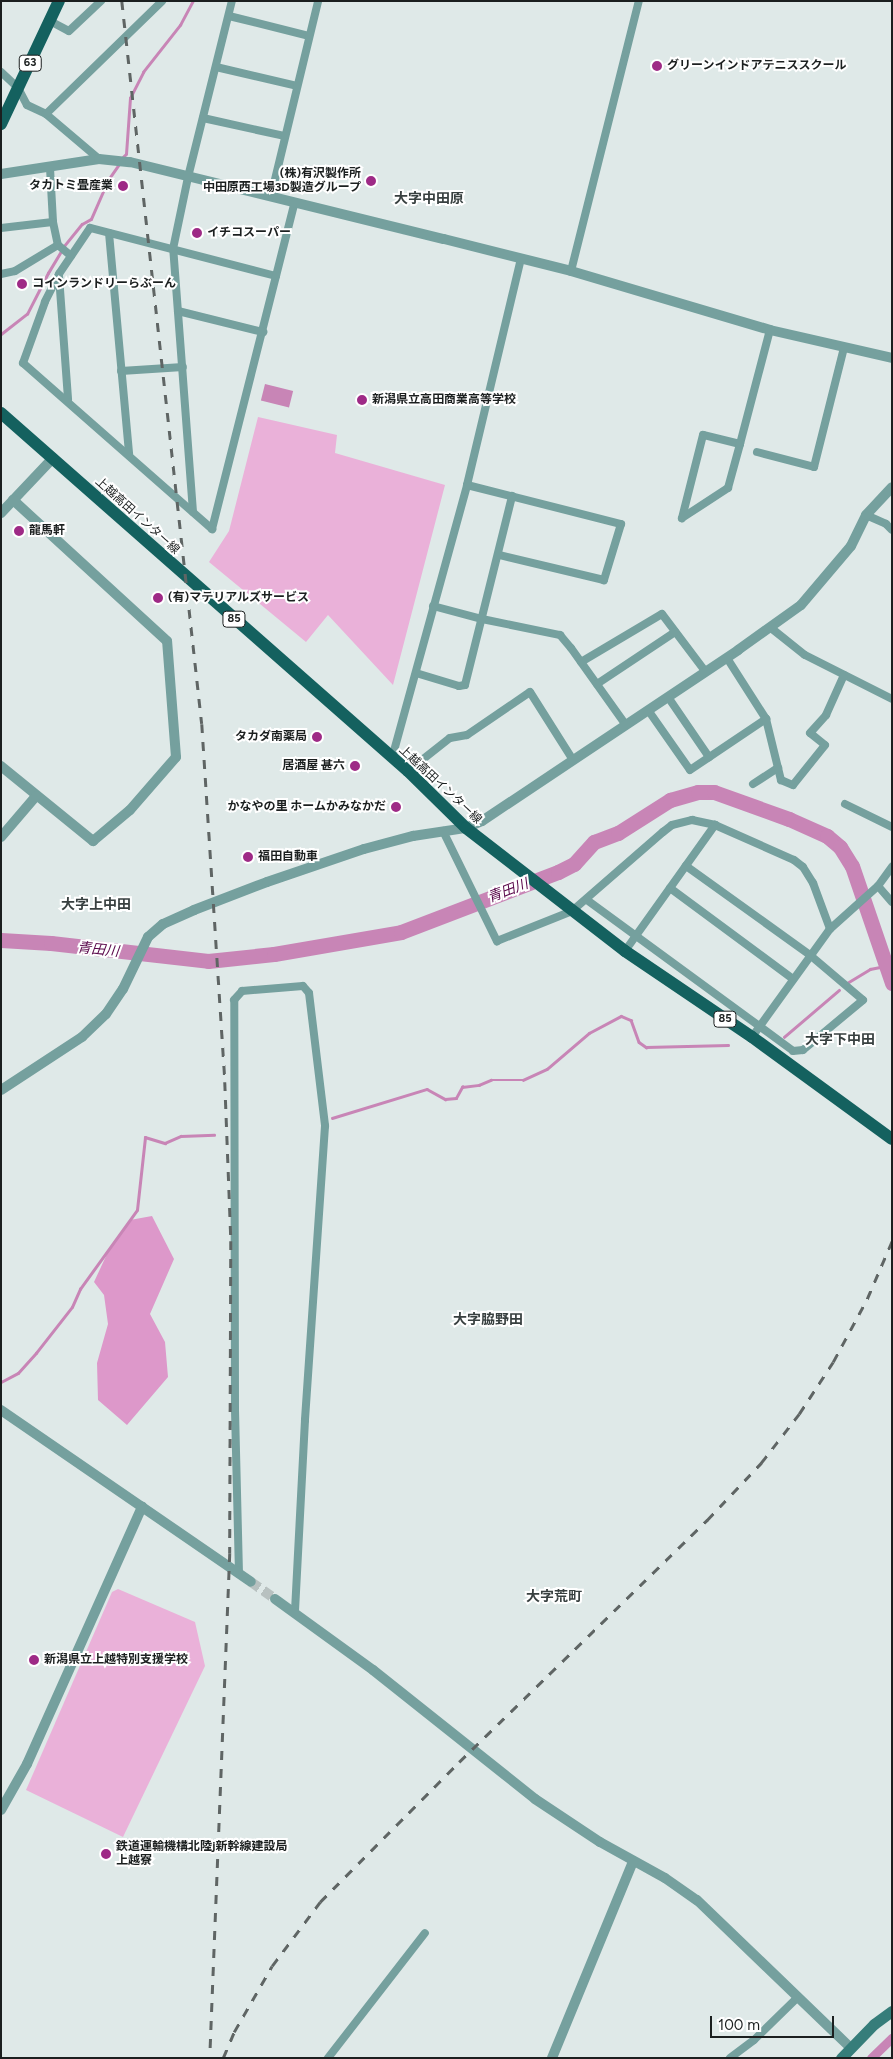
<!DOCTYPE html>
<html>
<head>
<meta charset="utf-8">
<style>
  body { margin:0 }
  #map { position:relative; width:893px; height:2059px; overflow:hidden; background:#dfe9e8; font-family:Figtree,"Noto Sans JP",sans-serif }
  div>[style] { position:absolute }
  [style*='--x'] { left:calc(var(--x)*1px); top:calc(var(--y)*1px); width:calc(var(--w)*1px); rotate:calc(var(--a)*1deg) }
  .green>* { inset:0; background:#eab1d9 }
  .forest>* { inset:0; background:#dd98ca }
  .water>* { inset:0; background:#c885b6; transform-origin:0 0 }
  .stream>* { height:2.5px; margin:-1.25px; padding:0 1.25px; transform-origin:1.25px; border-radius:1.25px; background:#c885b6 }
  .canal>* { height:9px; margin:-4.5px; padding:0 4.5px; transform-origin:4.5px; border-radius:4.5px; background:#c885b6 }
  .river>* { height:15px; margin:-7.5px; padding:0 7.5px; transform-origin:7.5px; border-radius:7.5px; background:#c885b6 }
  .tertiary-tunnel>* { height:10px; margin-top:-5px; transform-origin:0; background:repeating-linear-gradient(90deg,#b8c1c0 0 10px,transparent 0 15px) }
  .minor>* { height:8px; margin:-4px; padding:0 4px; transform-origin:4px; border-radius:4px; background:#75a09e }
  .tertiary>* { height:10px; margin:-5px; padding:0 5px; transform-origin:5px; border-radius:5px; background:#75a09e }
  .secondary>* { height:11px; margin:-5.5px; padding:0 5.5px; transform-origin:5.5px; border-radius:5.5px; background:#367d7a }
  .primary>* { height:12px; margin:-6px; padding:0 6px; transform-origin:6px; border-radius:6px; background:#14615f }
  .rail>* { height:2.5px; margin-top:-1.25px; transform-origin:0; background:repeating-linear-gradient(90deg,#5f6564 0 9px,transparent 0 18px) }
  .dots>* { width:14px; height:14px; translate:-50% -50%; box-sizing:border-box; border:2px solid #fff; border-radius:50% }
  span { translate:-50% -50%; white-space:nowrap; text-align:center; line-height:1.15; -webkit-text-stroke:4px #fff; paint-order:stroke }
  .shield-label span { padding:1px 4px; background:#fff; border:1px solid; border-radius:4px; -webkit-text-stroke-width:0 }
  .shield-label { font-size:11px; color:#1b1f1f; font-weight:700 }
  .poi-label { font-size:12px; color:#1b1f1f; font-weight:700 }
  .left { translate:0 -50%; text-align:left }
  .right { translate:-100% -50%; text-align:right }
  .street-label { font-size:12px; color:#1b1f1f }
  .neighbourhood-label { font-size:14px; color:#384040; font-weight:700 }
  .water-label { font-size:14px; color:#59064a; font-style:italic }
  .frame { position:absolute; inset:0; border:2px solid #1b1f1f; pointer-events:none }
  .scale { position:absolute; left:710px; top:2016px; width:124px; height:22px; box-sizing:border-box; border:2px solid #1b1f1f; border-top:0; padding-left:6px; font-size:15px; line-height:18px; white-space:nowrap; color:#1b1f1f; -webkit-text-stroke:4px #fff; paint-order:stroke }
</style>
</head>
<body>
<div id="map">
  <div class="green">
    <div style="clip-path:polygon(258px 417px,337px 435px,335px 453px,445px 485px,393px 685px,328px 615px,306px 642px,209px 562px,229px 531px)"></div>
    <div style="clip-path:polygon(118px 1589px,195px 1622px,205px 1666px,123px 1837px,26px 1790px,112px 1592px)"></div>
  </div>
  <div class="forest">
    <div style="clip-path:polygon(152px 1216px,174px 1259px,150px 1314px,165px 1342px,168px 1377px,127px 1425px,98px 1400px,97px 1363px,108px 1324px,104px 1295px,94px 1282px,107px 1254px,130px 1220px)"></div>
  </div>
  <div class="water">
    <div style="left:265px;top:384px;width:29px;height:17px;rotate:14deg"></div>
  </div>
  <div class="stream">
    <div style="--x:123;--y:157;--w:4;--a:-45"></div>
    <div style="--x:126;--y:154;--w:56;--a:-85.9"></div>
    <div style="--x:130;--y:98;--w:29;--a:-63"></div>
    <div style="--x:143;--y:72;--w:60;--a:-51.8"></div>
    <div style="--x:180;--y:25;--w:27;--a:-62"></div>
    <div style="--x:1;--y:334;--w:33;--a:-38"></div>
    <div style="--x:27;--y:314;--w:46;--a:-62.9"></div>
    <div style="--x:48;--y:273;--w:31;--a:-59"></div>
    <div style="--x:64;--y:246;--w:28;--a:-51"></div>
    <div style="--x:82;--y:224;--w:10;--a:-29"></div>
    <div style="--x:91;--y:219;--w:43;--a:-66.4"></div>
    <div style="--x:108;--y:180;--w:19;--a:-55"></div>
    <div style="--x:847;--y:983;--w:27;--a:-31"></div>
    <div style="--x:870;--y:969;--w:15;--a:-11"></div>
    <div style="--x:784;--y:1037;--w:72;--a:-40.5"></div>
    <div style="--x:332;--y:1118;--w:99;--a:-17"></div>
    <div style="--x:427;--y:1089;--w:21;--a:29"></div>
    <div style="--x:445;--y:1099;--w:11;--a:-5"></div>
    <div style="--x:456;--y:1098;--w:13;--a:-61"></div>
    <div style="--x:462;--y:1087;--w:17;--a:-7"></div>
    <div style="--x:479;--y:1085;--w:13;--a:-23"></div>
    <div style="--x:491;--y:1080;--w:32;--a:0"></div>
    <div style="--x:523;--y:1080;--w:26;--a:-25"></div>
    <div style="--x:547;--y:1069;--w:55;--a:-40.6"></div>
    <div style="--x:589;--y:1033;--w:36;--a:-28"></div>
    <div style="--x:621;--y:1016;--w:11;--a:22"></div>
    <div style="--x:631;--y:1020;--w:23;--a:70"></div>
    <div style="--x:639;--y:1042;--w:9;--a:36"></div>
    <div style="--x:646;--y:1047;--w:82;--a:-1.4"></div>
    <div style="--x:1;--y:1382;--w:19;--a:-28"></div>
    <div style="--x:18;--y:1373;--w:27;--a:-48"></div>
    <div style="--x:36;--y:1353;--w:58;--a:-52"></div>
    <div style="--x:72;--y:1307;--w:20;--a:-66"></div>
    <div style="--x:80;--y:1289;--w:97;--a:-54.2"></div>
    <div style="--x:137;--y:1210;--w:73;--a:-83.7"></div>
    <div style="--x:145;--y:1137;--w:21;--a:17"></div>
    <div style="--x:165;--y:1143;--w:17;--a:-24"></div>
    <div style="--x:181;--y:1136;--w:33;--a:-2"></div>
  </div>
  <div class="canal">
    <div style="--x:871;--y:2058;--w:29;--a:-44"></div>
  </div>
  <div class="river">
    <div style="--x:1;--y:940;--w:50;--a:3.4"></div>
    <div style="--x:51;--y:943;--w:158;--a:6.5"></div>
    <div style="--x:208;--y:961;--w:66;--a:-6.1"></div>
    <div style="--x:274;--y:954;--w:129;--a:-9.8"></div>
    <div style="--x:401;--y:932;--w:168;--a:-20.9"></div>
    <div style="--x:558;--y:872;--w:18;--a:-27"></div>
    <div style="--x:574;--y:864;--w:30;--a:-48"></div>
    <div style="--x:594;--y:842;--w:26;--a:-21"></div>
    <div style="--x:618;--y:833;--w:62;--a:-32.4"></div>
    <div style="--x:670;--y:800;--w:29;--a:-16"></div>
    <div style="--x:698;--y:792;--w:16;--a:0"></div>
    <div style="--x:714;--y:792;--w:80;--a:19.8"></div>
    <div style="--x:789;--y:819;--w:42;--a:24.1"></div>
    <div style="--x:827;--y:836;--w:17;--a:40"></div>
    <div style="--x:840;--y:847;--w:22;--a:58"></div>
    <div style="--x:852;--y:866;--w:124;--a:71.1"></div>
  </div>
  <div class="tertiary-tunnel">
    <div style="--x:251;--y:1582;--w:29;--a:35"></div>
  </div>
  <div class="minor">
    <div style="--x:229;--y:16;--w:82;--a:14"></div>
    <div style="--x:50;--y:21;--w:21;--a:28"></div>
    <div style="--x:69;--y:31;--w:44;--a:-43.2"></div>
    <div style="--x:216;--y:67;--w:83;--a:13.2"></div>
    <div style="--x:1;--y:72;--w:23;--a:43"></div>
    <div style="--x:18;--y:88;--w:19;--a:62"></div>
    <div style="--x:27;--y:105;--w:21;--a:25"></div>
    <div style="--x:46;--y:114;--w:70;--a:40.3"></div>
    <div style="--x:46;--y:114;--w:162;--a:-44.2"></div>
    <div style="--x:203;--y:118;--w:83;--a:12.5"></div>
    <div style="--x:50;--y:168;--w:54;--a:86.8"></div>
    <div style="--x:271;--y:196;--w:201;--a:-76.4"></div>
    <div style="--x:1;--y:228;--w:52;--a:-6.6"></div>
    <div style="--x:53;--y:222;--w:24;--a:78"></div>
    <div style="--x:109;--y:233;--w:222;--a:84.8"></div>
    <div style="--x:571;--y:271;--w:278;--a:-75.9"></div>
    <div style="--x:1;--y:274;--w:14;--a:-12"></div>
    <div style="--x:15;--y:271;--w:50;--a:-31.2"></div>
    <div style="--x:58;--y:245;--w:17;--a:40"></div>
    <div style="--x:59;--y:276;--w:124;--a:85.8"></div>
    <div style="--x:276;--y:276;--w:192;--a:-165.5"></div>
    <div style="--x:90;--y:228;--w:55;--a:124"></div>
    <div style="--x:59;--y:274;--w:31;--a:117"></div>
    <div style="--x:45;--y:302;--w:65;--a:109.8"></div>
    <div style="--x:23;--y:363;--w:252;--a:41.3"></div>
    <div style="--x:212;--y:529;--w:337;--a:-75.8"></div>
    <div style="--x:178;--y:311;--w:88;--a:13.9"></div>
    <div style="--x:121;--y:371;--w:62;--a:-3.7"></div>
    <div style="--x:740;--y:444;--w:38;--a:-166"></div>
    <div style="--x:703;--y:435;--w:86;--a:104.2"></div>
    <div style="--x:682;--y:518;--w:55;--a:-33.1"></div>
    <div style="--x:728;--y:488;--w:46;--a:-74.7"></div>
    <div style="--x:740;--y:444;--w:118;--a:-75.3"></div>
    <div style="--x:757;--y:452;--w:59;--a:14.7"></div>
    <div style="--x:814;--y:467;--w:123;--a:-75.9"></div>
    <div style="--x:467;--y:485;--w:159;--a:14.2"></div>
    <div style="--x:621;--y:524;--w:59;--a:106.9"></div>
    <div style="--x:604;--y:580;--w:108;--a:-166.6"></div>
    <div style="--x:193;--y:512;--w:264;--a:-94.3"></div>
    <div style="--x:173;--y:249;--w:74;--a:-78.2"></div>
    <div style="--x:188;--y:177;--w:181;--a:-76"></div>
    <div style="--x:866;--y:515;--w:22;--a:24"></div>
    <div style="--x:886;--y:524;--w:8;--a:45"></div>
    <div style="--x:433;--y:606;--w:51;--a:14.9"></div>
    <div style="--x:482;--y:619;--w:80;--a:11.6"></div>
    <div style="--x:560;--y:635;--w:17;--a:50"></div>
    <div style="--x:571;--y:648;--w:95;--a:54.5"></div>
    <div style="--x:771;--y:628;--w:43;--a:38.5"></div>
    <div style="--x:805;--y:655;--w:97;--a:26.8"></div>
    <div style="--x:581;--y:662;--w:94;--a:-30.7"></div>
    <div style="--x:662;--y:614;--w:71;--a:53"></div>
    <div style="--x:416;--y:673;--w:45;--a:16.8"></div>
    <div style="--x:459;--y:686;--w:6;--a:-9"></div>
    <div style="--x:465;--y:685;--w:195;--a:-76"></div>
    <div style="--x:597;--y:684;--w:94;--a:-33.7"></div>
    <div style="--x:668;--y:697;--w:73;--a:55.7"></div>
    <div style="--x:648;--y:710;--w:73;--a:55"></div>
    <div style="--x:690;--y:770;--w:92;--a:-33.9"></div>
    <div style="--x:766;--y:719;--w:72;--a:-122.6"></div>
    <div style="--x:766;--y:719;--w:63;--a:76.2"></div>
    <div style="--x:781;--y:780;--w:13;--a:23"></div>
    <div style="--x:793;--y:785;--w:51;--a:-51.3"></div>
    <div style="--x:825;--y:745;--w:19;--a:-141"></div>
    <div style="--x:810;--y:733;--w:24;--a:-48"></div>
    <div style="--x:826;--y:715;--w:44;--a:-65.8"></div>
    <div style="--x:392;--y:758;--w:283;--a:-74.6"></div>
    <div style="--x:467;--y:485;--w:232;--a:-76.6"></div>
    <div style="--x:408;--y:771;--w:53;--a:-38.2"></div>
    <div style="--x:450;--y:738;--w:17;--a:-10"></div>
    <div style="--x:467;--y:735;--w:76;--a:-34.3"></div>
    <div style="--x:530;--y:692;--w:80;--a:57.7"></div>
    <div style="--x:753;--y:784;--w:30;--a:-33"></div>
    <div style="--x:845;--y:804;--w:52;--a:26.1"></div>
    <div style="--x:443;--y:831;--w:123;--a:63.9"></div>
    <div style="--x:497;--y:941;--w:81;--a:-21.8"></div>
    <div style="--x:572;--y:911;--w:121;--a:-41"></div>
    <div style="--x:663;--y:832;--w:11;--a:-38"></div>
    <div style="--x:672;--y:825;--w:21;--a:-14"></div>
    <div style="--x:692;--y:820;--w:24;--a:12"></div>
    <div style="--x:715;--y:825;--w:86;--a:23.9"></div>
    <div style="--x:794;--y:860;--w:11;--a:38"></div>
    <div style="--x:803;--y:867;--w:19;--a:58"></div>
    <div style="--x:813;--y:883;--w:49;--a:69.7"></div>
    <div style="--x:878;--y:886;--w:21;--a:49"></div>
    <div style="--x:670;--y:888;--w:153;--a:36.5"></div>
    <div style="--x:587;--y:900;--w:255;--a:36.2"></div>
    <div style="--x:793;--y:1051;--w:10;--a:-6"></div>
    <div style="--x:803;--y:1050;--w:78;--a:-39.8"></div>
    <div style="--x:863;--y:1000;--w:70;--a:-139.7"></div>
    <div style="--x:810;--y:955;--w:153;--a:-144.3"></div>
    <div style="--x:625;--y:951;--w:155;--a:-54.5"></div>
    <div style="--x:752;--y:1037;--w:133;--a:-54.2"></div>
    <div style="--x:830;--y:929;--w:64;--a:-41.9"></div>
    <div style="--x:878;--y:886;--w:24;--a:-54"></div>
    <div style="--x:239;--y:1574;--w:166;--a:-91.4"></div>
    <div style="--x:235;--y:1408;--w:408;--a:-90.1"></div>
    <div style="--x:234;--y:1000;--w:12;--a:-48"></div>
    <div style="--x:242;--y:991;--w:61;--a:-4.7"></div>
    <div style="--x:303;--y:986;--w:9;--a:49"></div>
    <div style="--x:309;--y:993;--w:134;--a:83.1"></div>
    <div style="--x:325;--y:1126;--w:295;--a:93.9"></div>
    <div style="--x:305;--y:1420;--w:193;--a:93"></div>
    <div style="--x:328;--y:2058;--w:158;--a:-52.2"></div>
    <div style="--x:730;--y:2058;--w:30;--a:-37"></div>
    <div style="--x:754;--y:2040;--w:62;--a:-44.3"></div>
  </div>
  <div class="tertiary">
    <div style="--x:1;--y:174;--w:99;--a:-8.7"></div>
    <div style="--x:99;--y:159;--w:31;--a:6"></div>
    <div style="--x:130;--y:162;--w:323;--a:13.8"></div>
    <div style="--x:444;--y:239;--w:131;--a:14.1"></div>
    <div style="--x:571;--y:271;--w:208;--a:16.5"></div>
    <div style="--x:770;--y:330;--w:125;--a:12.9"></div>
    <div style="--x:1;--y:513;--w:76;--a:-46.6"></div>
    <div style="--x:1;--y:766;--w:119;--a:39.2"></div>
    <div style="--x:93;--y:841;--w:48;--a:-40"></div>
    <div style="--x:130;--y:810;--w:70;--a:-49"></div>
    <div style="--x:176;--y:757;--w:116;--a:-94.4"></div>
    <div style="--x:167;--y:641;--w:209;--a:-137.5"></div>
    <div style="--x:1;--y:837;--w:54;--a:-49.5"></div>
    <div style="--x:1;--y:1090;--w:97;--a:-33.2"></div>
    <div style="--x:82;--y:1037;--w:33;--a:-44"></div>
    <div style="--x:106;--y:1014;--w:30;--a:-56"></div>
    <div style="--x:123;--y:989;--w:58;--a:-64.3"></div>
    <div style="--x:148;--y:937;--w:20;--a:-41"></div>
    <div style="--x:163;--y:924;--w:34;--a:-24"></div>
    <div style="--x:194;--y:910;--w:78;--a:-21"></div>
    <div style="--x:267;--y:882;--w:102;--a:-18.8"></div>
    <div style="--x:364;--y:849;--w:51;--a:-14.9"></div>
    <div style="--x:413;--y:836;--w:54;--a:-8.6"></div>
    <div style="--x:466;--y:828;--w:17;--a:-24"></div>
    <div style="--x:482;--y:821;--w:308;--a:-33.7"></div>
    <div style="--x:738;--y:650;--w:77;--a:-35.5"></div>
    <div style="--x:801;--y:605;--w:77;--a:-49.7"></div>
    <div style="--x:851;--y:546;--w:34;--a:-64"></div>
    <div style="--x:866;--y:515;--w:38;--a:-47"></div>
    <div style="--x:1;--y:1410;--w:303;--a:34.5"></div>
    <div style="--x:275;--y:1599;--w:121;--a:35.9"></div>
    <div style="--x:373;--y:1670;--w:207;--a:38.5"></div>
    <div style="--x:535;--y:1799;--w:78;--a:33.5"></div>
    <div style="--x:600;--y:1842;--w:74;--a:29"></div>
    <div style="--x:665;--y:1878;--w:39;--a:35"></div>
    <div style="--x:697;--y:1900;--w:212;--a:43.9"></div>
    <div style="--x:1;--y:1810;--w:53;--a:-60.5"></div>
    <div style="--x:27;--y:1764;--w:282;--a:-65.9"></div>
    <div style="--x:552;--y:2058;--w:213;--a:-67.6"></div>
  </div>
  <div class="secondary">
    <div style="--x:841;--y:2058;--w:47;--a:-45.9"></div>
    <div style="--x:874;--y:2024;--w:22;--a:-36"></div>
  </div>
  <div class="primary">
    <div style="--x:1;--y:124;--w:136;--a:-64.8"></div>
    <div style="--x:1;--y:413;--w:542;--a:41.34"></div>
    <div style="--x:408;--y:771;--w:81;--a:44.5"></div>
    <div style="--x:466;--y:828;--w:201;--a:37.7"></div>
    <div style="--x:625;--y:951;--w:153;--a:34.1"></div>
    <div style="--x:752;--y:1037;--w:173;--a:36.1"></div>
  </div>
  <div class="rail">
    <div style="--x:122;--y:1;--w:727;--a:83.69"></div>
    <div style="--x:202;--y:724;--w:359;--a:86.3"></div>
    <div style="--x:225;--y:1082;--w:159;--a:87.8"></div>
    <div style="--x:231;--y:1241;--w:312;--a:90.2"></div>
    <div style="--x:230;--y:1553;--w:505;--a:92.27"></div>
    <div style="--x:223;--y:2058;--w:28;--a:-67"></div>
    <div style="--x:234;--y:2032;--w:76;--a:-60.1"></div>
    <div style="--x:272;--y:1966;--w:80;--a:-53.1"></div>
    <div style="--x:320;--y:1902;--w:197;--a:-45.2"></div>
    <div style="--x:459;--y:1762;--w:347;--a:-44.3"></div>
    <div style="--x:707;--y:1520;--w:79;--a:-46.5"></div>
    <div style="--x:761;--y:1463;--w:62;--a:-52.2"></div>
    <div style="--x:799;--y:1414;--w:62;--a:-56.8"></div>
    <div style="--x:833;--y:1362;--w:72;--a:-61.6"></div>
    <div style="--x:867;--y:1299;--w:63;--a:-66.7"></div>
  </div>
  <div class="dots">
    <div style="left:657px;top:66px;background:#9e2a86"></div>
    <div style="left:371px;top:181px;background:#9e2a86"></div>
    <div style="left:123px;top:186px;background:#9e2a86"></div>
    <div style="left:197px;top:233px;background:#9e2a86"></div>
    <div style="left:22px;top:284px;background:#9e2a86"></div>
    <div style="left:362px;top:400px;background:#9e2a86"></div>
    <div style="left:19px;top:531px;background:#9e2a86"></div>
    <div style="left:158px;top:598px;background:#9e2a86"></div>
    <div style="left:317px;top:737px;background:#9e2a86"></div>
    <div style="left:355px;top:766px;background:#9e2a86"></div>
    <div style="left:396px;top:807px;background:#9e2a86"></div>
    <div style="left:248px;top:857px;background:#9e2a86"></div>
    <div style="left:34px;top:1660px;background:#9e2a86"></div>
    <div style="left:106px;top:1854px;background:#9e2a86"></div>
  </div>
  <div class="shield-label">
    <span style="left:30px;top:63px">63</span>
    <span style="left:234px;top:619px">85</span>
    <span style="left:725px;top:1019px">85</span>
  </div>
  <div class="poi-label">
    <span class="left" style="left:667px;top:66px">グリーンインドアテニススクール</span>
    <span class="right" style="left:361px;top:181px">(株)有沢製作所<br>中田原西工場3D製造グループ</span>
    <span class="right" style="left:113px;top:186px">タカトミ畳産業</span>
    <span class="left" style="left:207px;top:233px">イチコスーパー</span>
    <span class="left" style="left:32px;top:284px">コインランドリーらぶーん</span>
    <span class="left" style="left:372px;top:400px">新潟県立高田商業高等学校</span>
    <span class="left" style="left:29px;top:531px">龍馬軒</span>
    <span class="left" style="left:168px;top:598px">(有)マテリアルズサービス</span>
    <span class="right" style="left:307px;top:737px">タカダ南薬局</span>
    <span class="right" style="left:345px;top:766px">居酒屋 甚六</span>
    <span class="right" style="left:386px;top:807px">かなやの里 ホームかみなかだ</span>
    <span class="left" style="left:258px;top:857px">福田自動車</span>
    <span class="left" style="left:44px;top:1660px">新潟県立上越特別支援学校</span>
    <span class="left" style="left:116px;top:1854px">鉄道運輸機構北陸j新幹線建設局<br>上越寮</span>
  </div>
  <div class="street-label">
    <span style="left:137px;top:516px;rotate:42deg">上越高田インター線</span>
    <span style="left:440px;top:785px;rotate:43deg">上越高田インター線</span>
  </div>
  <div class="neighbourhood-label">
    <span style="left:429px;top:199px">大字中田原</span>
    <span style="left:96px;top:905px">大字上中田</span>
    <span style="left:840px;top:1040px">大字下中田</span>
    <span style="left:488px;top:1320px">大字脇野田</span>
    <span style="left:554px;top:1597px">大字荒町</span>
  </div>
  <div class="water-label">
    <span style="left:508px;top:891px;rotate:-21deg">青田川</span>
    <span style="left:98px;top:950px;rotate:6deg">青田川</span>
  </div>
  <div class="frame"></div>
  <div class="scale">100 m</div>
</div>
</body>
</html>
